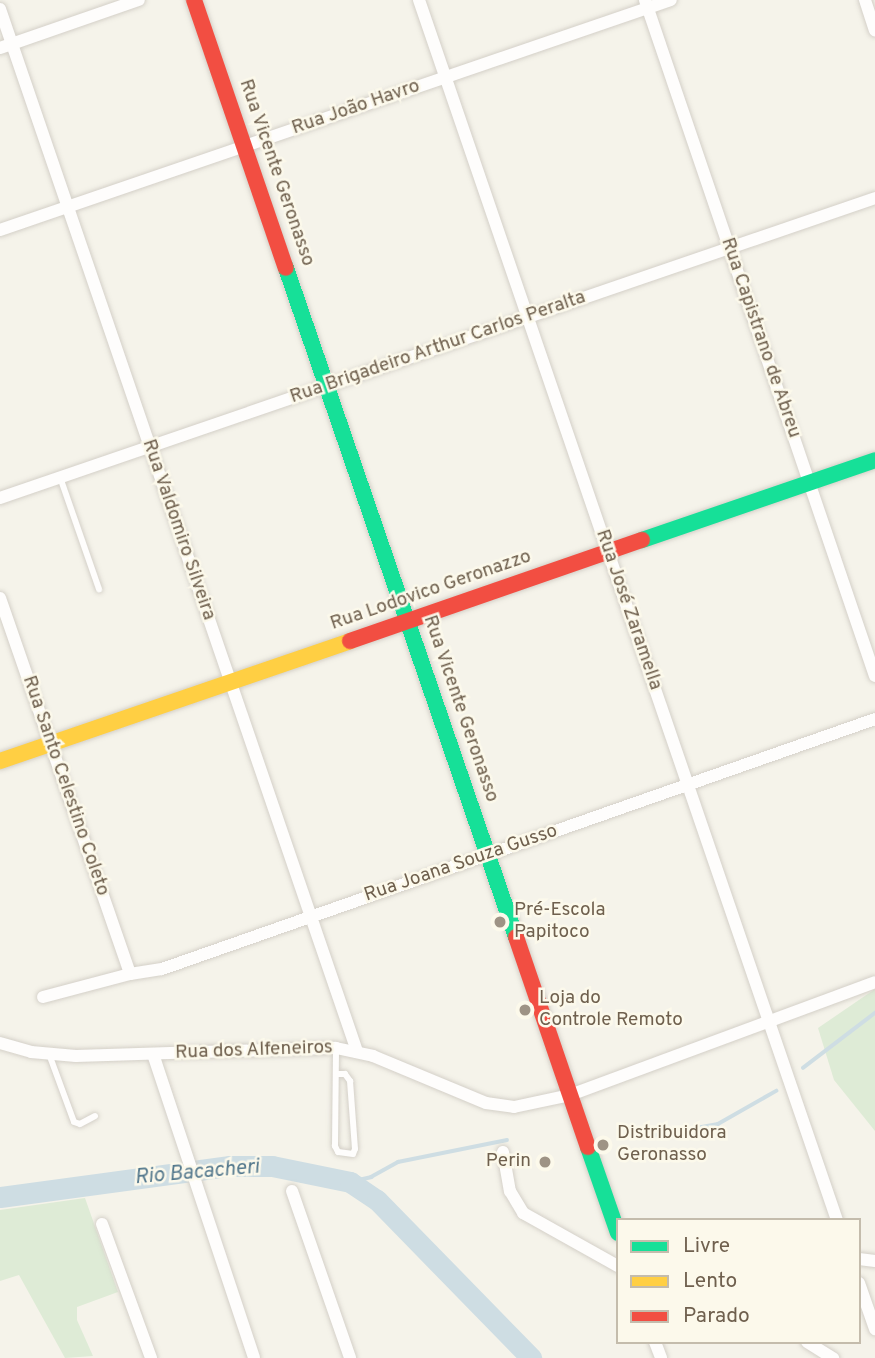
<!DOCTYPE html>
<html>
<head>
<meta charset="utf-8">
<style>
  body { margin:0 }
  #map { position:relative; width:875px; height:1358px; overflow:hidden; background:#f5f3ea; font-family:Overpass,sans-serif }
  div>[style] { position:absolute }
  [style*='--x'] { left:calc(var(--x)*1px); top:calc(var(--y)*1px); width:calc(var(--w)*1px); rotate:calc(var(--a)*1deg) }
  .green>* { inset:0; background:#deebd6 }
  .stream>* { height:3.5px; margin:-1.75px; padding:0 1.75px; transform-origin:1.75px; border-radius:1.75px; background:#cedde3 }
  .river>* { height:21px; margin:-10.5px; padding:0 10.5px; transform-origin:10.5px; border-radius:10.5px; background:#cedde3 }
  .roads { filter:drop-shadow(0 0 2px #d4d0c8) drop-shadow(0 0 2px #d4d0c8) }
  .lane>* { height:6px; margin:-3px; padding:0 3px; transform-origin:3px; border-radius:3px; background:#fefdfc }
  .street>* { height:12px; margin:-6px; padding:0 6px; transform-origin:6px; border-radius:6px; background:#fefdfc }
  .fast>* { height:16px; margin:-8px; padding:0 8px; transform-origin:8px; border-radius:8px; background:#16e098 }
  .slow>* { height:16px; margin:-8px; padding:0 8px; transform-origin:8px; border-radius:8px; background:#ffcf43 }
  .jam>* { height:16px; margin:-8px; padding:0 8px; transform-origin:8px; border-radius:8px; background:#f24e42 }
  .dots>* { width:19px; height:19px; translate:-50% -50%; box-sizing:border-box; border:4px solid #fcf9eb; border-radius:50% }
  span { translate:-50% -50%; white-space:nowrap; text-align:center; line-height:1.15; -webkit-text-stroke:5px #fcf9eb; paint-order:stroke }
  .street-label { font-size:19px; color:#6f604e }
  .poi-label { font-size:19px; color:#6f604e }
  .left { translate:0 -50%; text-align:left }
  .right { translate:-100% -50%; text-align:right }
  .water-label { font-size:21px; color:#52778c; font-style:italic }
  .legend { position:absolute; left:616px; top:1218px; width:245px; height:126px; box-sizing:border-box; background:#fcf9eb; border:2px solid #c4bcac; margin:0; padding:9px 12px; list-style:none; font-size:21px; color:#6f604e }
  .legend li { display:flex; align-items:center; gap:14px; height:35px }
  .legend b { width:35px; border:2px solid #c4bcac }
</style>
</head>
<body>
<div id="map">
  <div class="green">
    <div style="clip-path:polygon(875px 989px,875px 1131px,834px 1080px,818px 1028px)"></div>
    <div style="clip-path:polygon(85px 1198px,118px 1292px,77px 1307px,77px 1320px,93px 1356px,65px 1358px,19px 1275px,0 1281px,0 1210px)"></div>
  </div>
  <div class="stream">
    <div style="--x:803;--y:1068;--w:91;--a:-37.4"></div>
    <div style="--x:652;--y:1136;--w:67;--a:-10.3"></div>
    <div style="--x:718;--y:1124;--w:67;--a:-29.6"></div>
    <div style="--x:350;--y:1182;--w:22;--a:-13"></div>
    <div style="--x:371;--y:1177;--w:31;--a:-29"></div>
    <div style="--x:398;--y:1162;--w:111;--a:-11.4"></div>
  </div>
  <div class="river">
    <div style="--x:0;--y:1197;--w:232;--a:-7.7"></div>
    <div style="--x:230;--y:1166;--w:42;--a:0"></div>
    <div style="--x:272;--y:1166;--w:80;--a:11.6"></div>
    <div style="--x:350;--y:1182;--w:32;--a:34"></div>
    <div style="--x:377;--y:1200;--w:221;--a:45.7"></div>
  </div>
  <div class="roads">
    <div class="lane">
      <div style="--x:60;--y:477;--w:119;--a:70.8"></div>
      <div style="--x:49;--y:1054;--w:72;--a:69.8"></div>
      <div style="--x:74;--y:1122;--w:6;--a:18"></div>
      <div style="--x:80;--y:1124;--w:17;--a:-28"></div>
      <div style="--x:336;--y:1074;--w:9;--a:0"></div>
      <div style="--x:345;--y:1074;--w:9;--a:54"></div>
      <div style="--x:350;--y:1081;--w:68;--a:85.8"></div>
      <div style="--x:355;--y:1149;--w:5;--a:112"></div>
      <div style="--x:353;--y:1154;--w:15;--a:-172"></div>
      <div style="--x:338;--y:1152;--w:7;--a:-117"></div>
      <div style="--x:335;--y:1146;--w:98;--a:-89.4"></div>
    </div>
    <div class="street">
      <div style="--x:419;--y:0;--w:1290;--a:71.09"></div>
      <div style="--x:645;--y:0;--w:714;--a:71.21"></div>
      <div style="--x:865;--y:0;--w:32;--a:72"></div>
      <div style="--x:0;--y:9;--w:1101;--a:71.09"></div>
      <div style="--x:0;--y:48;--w:147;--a:-19.1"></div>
      <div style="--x:0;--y:230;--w:709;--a:-18.92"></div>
      <div style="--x:0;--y:498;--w:925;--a:-18.92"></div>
      <div style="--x:0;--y:598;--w:398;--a:70.9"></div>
      <div style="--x:43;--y:997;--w:90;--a:-14.8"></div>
      <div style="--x:130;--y:974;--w:32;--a:-9"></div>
      <div style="--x:162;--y:969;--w:756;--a:-19.32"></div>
      <div style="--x:0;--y:1043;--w:32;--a:16"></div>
      <div style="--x:31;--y:1052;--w:45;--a:5.1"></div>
      <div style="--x:76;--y:1056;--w:260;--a:-1.8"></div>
      <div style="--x:336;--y:1048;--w:38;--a:12"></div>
      <div style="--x:373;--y:1056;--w:122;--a:22.6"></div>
      <div style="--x:486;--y:1103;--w:28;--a:8"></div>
      <div style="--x:514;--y:1107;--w:57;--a:-12.1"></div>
      <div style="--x:570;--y:1095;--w:325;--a:-20.3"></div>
      <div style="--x:153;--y:1054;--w:320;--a:71.6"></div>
      <div style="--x:503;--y:1152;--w:40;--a:80"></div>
      <div style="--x:510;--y:1191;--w:26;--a:59"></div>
      <div style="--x:523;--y:1213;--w:109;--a:29.2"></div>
      <div style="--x:292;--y:1191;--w:177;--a:70.8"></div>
      <div style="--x:102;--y:1224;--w:143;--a:69.9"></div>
      <div style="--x:859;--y:1259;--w:16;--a:7"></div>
      <div style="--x:859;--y:1283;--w:49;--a:70.8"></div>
      <div style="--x:655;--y:1342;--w:17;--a:69"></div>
      <div style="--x:807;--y:1342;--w:31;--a:32"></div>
    </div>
    <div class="fast">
      <div style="--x:286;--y:268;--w:707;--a:71.03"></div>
      <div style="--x:642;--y:540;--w:246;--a:-18.9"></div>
      <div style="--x:588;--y:1147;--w:91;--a:70.8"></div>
    </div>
    <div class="slow">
      <div style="--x:0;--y:761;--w:370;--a:-18.9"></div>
    </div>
    <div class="jam">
      <div style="--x:194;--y:0;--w:283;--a:71.1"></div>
      <div style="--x:350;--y:641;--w:309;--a:-19.1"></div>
      <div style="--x:516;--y:937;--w:222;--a:71.1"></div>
    </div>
  </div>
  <div class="dots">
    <div style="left:500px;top:922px;background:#9e9385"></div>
    <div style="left:525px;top:1010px;background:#9e9385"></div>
    <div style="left:603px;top:1145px;background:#9e9385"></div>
    <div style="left:545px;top:1162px;background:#9e9385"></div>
  </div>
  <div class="street-label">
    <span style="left:356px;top:108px;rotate:-19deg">Rua João Havro</span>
    <span style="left:276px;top:173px;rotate:71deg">Rua Vicente Geronasso</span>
    <span style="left:760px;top:338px;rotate:71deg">Rua Capistrano de Abreu</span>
    <span style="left:438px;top:348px;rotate:-19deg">Rua Brigadeiro Arthur Carlos Peralta</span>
    <span style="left:178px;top:530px;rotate:71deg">Rua Valdomiro Silveira</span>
    <span style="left:431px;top:591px;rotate:-19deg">Rua Lodovico Geronazzo</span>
    <span style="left:628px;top:610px;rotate:71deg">Rua José Zaramella</span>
    <span style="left:460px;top:709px;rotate:71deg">Rua Vicente Geronasso</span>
    <span style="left:65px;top:786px;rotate:71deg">Rua Santo Celestino Coleto</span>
    <span style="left:461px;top:864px;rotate:-19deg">Rua Joana Souza Gusso</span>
    <span style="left:254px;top:1051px;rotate:-2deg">Rua dos Alfeneiros</span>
  </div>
  <div class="poi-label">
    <span class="left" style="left:514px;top:922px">Pré-Escola<br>Papitoco</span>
    <span class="left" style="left:539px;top:1010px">Loja do<br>Controle Remoto</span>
    <span class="left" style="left:617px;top:1145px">Distribuidora<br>Geronasso</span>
    <span class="right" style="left:531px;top:1162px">Perin</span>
  </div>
  <div class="water-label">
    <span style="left:197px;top:1173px;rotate:-5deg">Rio Bacacheri</span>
  </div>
  <ul class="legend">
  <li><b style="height:9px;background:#16e098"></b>Livre</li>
  <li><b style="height:9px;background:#ffcf43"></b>Lento</li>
  <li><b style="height:9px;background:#f24e42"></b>Parado</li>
  </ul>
</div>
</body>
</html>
